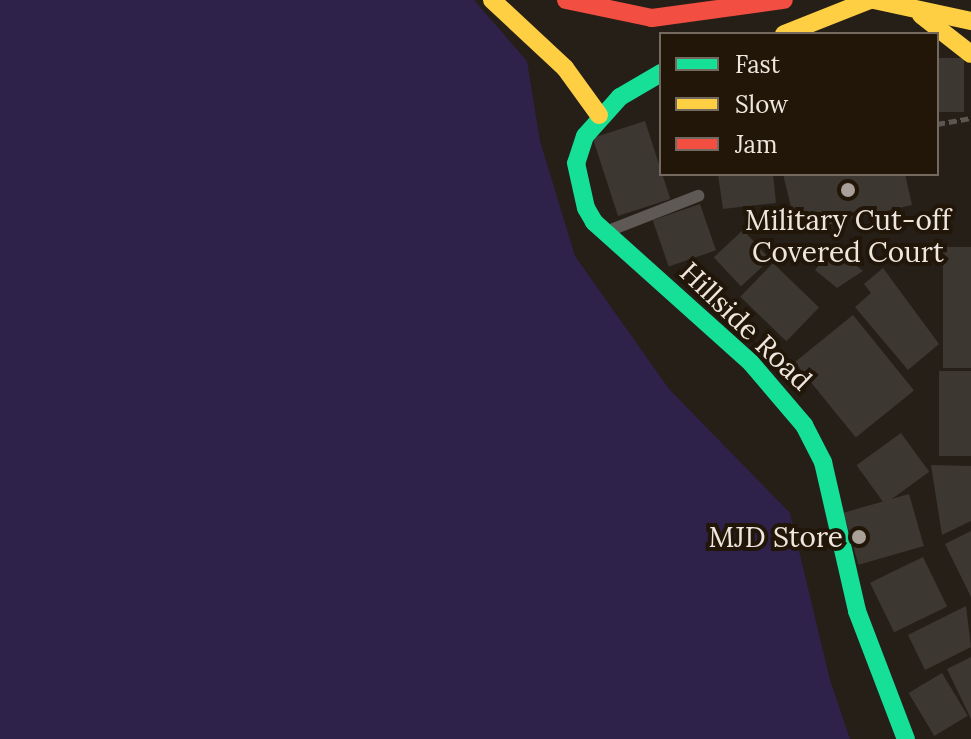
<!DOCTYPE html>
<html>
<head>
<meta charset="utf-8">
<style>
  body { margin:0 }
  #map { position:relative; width:971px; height:739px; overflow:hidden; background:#251f18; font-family:Lora,serif }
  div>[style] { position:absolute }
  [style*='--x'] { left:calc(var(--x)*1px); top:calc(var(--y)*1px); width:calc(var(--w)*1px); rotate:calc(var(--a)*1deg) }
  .green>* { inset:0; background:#2e214a }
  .building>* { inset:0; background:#3d3732; transform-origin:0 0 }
  .path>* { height:5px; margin-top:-2.5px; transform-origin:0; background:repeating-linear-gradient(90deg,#5b564f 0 8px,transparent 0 12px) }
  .lane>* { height:12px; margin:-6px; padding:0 6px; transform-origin:6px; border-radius:6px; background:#5e5954 }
  .fast>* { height:18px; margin:-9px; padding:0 9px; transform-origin:9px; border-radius:9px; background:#16e098 }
  .slow>* { height:18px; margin:-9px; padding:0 9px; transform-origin:9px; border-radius:9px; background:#ffcf43 }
  .jam>* { height:18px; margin:-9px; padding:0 9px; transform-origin:9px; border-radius:9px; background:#f24e42 }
  .dots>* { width:22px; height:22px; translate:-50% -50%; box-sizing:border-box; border:4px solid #221609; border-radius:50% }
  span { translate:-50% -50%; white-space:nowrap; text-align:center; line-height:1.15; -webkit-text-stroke:8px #221609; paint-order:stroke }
  .poi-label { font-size:28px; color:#efe6de }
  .right { translate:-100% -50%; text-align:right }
  .street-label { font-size:28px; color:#efe6de }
  .legend { position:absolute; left:659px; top:32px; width:280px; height:144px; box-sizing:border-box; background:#221609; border:2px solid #74695e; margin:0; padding:10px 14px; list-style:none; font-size:24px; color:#efe6de }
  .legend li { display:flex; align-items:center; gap:16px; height:40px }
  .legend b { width:40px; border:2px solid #74695e }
</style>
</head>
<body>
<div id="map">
  <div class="green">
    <div style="clip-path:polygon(0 0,474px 0,527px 61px,540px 141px,575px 256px,669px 389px,790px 513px,830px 680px,850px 739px,0 739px)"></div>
  </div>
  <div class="building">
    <div style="left:937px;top:58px;width:27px;height:54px"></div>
    <div style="left:645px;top:121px;width:82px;height:55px;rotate:72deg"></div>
    <div style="clip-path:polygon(728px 174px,773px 174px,776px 203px,723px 209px,718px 175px)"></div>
    <div style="clip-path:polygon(783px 174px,905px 174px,912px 205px,797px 232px)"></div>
    <div style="left:700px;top:204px;width:49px;height:50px;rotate:71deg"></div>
    <div style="left:743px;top:230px;width:40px;height:40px;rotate:47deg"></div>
    <div style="clip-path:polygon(834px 247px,863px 271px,837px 288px,815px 270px)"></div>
    <div style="left:943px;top:247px;width:28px;height:121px"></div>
    <div style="left:773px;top:263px;width:64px;height:47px;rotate:44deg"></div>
    <div style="clip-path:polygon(883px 268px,939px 344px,908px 370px,855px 307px,871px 293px,864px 284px)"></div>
    <div style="left:853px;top:315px;width:97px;height:75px;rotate:51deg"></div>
    <div style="left:939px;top:371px;width:32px;height:85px"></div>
    <div style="left:901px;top:433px;width:48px;height:55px;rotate:54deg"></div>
    <div style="clip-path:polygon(931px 465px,971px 466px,971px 521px,942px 535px)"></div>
    <div style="left:909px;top:494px;width:54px;height:68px;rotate:74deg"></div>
    <div style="clip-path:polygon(971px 531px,971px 597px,945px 544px)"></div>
    <div style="left:923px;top:557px;width:55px;height:59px;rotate:64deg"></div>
    <div style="clip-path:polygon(966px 606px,971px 647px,925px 670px,908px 635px)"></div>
    <div style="clip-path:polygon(971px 657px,971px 719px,947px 669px)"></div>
    <div style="left:942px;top:673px;width:50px;height:39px;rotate:59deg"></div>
  </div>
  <div class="path">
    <div style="--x:937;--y:124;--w:35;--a:-10"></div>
  </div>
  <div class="lane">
    <div style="--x:608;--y:231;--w:97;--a:-21.3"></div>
  </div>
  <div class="fast">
    <div style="--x:661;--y:73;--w:48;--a:149.7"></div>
    <div style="--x:620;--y:97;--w:52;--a:131.9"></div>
    <div style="--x:585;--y:136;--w:28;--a:108"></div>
    <div style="--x:576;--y:163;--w:46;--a:77.5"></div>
    <div style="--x:586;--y:208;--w:16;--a:60"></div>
    <div style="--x:594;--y:222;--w:211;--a:41.9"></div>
    <div style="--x:751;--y:363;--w:82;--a:49.5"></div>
    <div style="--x:804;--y:425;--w:42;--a:62.8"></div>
    <div style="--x:823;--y:462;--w:153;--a:77.1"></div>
    <div style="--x:857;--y:611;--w:137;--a:69.1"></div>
  </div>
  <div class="slow">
    <div style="--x:492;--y:0;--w:100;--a:43"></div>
    <div style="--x:565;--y:68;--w:58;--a:54.1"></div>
    <div style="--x:874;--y:0;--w:99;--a:12.2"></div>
    <div style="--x:921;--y:15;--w:63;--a:38"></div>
    <div style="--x:784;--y:34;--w:92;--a:-21.6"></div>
  </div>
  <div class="jam">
    <div style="--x:566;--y:0;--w:88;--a:11.8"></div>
    <div style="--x:652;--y:18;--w:133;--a:-7.8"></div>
  </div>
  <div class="dots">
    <div style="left:848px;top:190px;background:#a8a099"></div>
    <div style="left:859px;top:537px;background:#a8a099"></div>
  </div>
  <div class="poi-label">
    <span style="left:848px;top:236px">Military Cut-off<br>Covered Court</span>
    <span class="right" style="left:843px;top:537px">MJD Store</span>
  </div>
  <div class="street-label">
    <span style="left:746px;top:326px;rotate:44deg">Hillside Road</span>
  </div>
  <ul class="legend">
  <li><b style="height:10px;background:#16e098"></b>Fast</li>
  <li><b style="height:10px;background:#ffcf43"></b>Slow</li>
  <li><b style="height:10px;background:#f24e42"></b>Jam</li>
  </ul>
</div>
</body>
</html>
